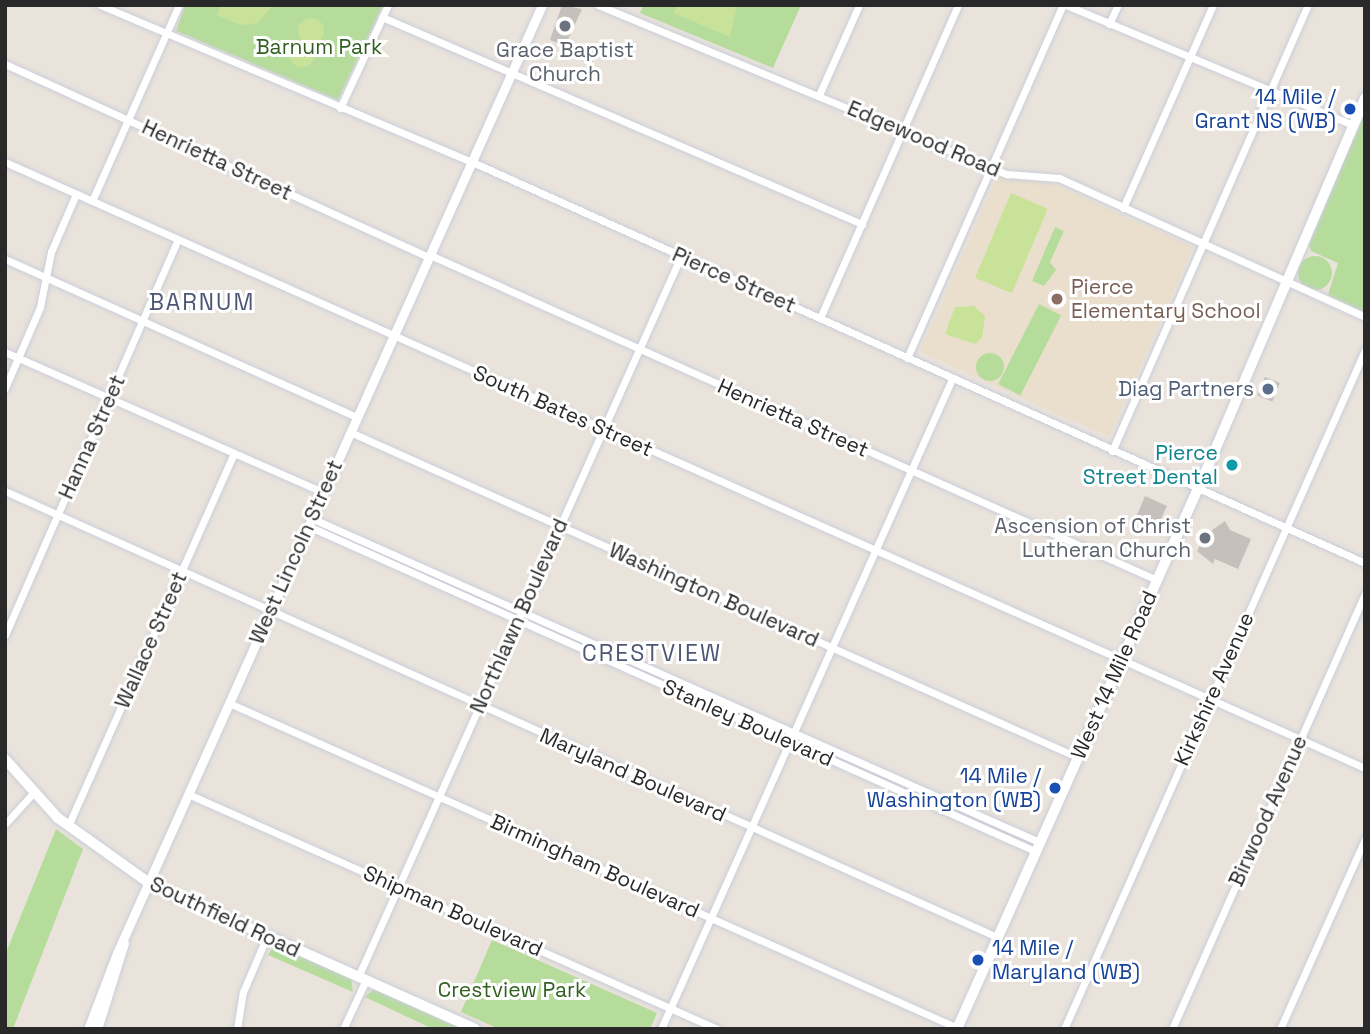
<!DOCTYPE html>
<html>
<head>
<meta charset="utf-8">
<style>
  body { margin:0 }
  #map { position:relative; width:1370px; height:1034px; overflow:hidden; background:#eae3dc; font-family:"Space Grotesk",sans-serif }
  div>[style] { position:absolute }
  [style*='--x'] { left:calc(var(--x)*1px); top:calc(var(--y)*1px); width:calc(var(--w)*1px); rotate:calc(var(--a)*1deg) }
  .education>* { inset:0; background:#eadfcc }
  .green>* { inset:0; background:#b6dc9c; transform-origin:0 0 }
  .round { border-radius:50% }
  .pitch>* { inset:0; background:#c8e299; transform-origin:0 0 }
  .building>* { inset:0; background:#c5c0bb; transform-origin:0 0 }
  .roads { filter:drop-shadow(0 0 2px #caced9) drop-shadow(0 0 2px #caced9) }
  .minor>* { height:7px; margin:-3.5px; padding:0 3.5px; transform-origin:3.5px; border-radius:3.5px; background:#fff }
  .tertiary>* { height:9px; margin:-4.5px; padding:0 4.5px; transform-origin:4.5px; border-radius:4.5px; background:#fff }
  .secondary>* { height:10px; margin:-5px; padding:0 5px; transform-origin:5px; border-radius:5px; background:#fff }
  .dots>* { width:19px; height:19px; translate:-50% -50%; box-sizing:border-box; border:4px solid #fff; border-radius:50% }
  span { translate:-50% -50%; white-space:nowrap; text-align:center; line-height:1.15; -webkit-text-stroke:6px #fff; paint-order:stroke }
  .park-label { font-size:21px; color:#315f20 }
  .worship-label { font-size:21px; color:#5b616d }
  .right { translate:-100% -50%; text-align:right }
  .transit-label { font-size:21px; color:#164399 }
  .left { translate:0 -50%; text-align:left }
  .street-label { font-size:21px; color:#292929 }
  .education-label { font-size:21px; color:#785e54 }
  .service-label { font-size:21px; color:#4e5e75 }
  .culture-label { font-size:21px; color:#0d838f }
  .neighbourhood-label { font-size:23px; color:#4d5775; letter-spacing:2px }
  .frame { position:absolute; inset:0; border:7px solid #292929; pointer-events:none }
</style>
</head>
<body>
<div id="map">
  <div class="education">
    <div style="clip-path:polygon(997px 177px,1047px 181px,1193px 247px,1109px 437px,920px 352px)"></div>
  </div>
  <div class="green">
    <div style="clip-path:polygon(185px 5px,383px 5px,338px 100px,176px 31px)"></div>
    <div style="clip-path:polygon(644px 5px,801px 5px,773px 68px,640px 13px)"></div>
    <div style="clip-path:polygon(1362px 118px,1365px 120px,1365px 312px,1328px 295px,1338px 263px,1311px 251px,1309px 245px)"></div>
    <div style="clip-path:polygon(1055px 227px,1064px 231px,1050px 262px,1056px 270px,1044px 286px,1032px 281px)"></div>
    <div class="round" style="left:1298px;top:256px;width:34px;height:34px"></div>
    <div style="left:1039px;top:304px;width:25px;height:90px;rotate:27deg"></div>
    <div class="round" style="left:976px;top:353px;width:28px;height:28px"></div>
    <div style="clip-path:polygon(56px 829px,83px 849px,13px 1029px,5px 1029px,5px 955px)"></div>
    <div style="clip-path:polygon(492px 940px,657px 1013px,650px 1029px,499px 1029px,461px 1012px)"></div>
    <div style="clip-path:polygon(275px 943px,351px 978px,353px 992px,268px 955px)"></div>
    <div style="clip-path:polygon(374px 989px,467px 1029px,433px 1029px,365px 997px)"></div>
  </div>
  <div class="pitch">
    <div style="clip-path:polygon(221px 5px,273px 5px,258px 23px,241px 25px,217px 15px)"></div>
    <div style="clip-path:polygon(677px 5px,737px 5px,730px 37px,674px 13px)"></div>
    <div class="round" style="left:298px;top:18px;width:26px;height:26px"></div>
    <div class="round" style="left:289px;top:41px;width:26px;height:26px"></div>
    <div style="left:1011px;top:193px;width:40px;height:92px;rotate:23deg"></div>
    <div style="clip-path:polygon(974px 306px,985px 316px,982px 338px,975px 344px,945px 334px,955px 307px)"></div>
  </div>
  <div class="building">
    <div style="clip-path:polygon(562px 5px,582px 9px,565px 46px,550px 40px)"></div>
    <div style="left:1265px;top:377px;width:16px;height:20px;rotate:22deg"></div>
    <div style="clip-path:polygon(1145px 496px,1167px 506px,1156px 530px,1140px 523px,1137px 515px)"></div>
    <div style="clip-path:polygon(1225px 521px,1230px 530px,1251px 539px,1238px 569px,1215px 559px,1213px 564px,1197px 551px,1205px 535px)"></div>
  </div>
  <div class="roads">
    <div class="minor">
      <div style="--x:100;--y:5;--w:411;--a:22.9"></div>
      <div style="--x:479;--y:165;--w:971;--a:24.19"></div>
      <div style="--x:598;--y:5;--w:443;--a:22.5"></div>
      <div style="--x:1007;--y:174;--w:52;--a:4.4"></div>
      <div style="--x:1059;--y:178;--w:336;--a:24.4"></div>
      <div style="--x:1066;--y:5;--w:311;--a:22.7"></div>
      <div style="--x:382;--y:17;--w:523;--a:23.33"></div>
      <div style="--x:1109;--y:24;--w:21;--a:-65"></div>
      <div style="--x:5;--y:64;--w:466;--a:24.5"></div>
      <div style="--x:819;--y:95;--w:98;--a:-66"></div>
      <div style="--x:340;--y:108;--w:114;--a:-65"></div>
      <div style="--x:5;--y:162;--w:1489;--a:24.02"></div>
      <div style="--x:92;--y:201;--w:214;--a:-66.1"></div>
      <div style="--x:1123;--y:208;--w:222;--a:-66.1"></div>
      <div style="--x:430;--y:255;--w:796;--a:24.09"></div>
      <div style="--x:5;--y:259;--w:386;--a:24.2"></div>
      <div style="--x:820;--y:318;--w:342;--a:-66.2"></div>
      <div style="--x:5;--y:352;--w:347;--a:23.8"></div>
      <div style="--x:907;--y:358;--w:386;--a:-66.2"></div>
      <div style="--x:5;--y:388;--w:88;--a:-66.6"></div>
      <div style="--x:40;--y:307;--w:56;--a:-78.7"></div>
      <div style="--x:51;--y:252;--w:63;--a:-66.7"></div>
      <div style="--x:350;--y:432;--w:796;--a:24.09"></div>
      <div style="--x:1112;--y:451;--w:487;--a:-66.3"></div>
      <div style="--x:5;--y:491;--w:1088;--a:24.21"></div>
      <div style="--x:311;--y:518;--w:797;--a:23.99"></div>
      <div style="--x:308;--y:526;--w:796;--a:24.09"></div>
      <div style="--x:5;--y:635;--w:432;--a:-66.4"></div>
      <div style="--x:229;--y:703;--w:800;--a:24.04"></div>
      <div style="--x:188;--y:794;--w:579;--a:23.95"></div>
      <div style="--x:5;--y:824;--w:43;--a:-47.8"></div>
      <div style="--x:68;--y:826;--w:408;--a:-66"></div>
      <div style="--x:358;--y:977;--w:790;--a:-65.87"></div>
      <div style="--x:237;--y:1029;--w:37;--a:-81"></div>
      <div style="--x:243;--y:992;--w:61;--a:-66.8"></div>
      <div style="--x:343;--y:1029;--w:54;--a:-64.9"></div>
      <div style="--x:661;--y:1029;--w:712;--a:-65.88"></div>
      <div style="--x:1064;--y:1029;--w:743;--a:-66.09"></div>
      <div style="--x:1172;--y:1029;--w:477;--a:-66.1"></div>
      <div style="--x:1280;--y:1029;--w:208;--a:-65.9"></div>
    </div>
    <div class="tertiary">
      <div style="--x:88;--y:1029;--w:81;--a:-69.1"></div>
      <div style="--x:117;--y:953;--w:1039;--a:-65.85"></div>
      <div style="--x:97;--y:1029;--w:90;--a:-72.6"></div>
    </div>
    <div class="secondary">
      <div style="--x:5;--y:759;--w:79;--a:48.1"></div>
      <div style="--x:58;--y:818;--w:112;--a:35.5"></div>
      <div style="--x:149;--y:883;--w:357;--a:24.1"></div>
      <div style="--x:957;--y:1029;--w:626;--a:-65.97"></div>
      <div style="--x:1212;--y:457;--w:390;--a:-66.9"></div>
    </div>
  </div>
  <div class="dots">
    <div style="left:565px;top:26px;background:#6b7280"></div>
    <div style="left:1350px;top:109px;background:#1a4fb4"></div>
    <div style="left:1057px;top:299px;background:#8d6e63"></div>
    <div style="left:1268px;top:389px;background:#5c6f8a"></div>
    <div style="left:1232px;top:465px;background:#0f9aa8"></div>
    <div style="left:1205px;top:538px;background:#6b7280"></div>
    <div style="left:1055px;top:788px;background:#1a4fb4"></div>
    <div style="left:978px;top:960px;background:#1a4fb4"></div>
  </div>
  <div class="park-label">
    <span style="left:319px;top:47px">Barnum Park</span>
    <span style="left:512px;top:990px">Crestview Park</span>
  </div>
  <div class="worship-label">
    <span style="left:565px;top:62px">Grace Baptist<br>Church</span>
    <span class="right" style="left:1191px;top:538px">Ascension of Christ<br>Lutheran Church</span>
  </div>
  <div class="transit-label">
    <span class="right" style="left:1336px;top:109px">14 Mile /<br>Grant NS (WB)</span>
    <span class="right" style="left:1041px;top:788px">14 Mile /<br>Washington (WB)</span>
    <span class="left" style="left:992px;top:960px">14 Mile /<br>Maryland (WB)</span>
  </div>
  <div class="street-label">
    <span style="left:924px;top:139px;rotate:23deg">Edgewood Road</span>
    <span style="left:217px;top:160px;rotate:25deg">Henrietta Street</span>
    <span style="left:734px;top:280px;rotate:24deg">Pierce Street</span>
    <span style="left:563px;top:411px;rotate:24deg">South Bates Street</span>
    <span style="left:793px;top:418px;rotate:24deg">Henrietta Street</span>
    <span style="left:92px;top:437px;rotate:-66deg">Hanna Street</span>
    <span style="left:296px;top:552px;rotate:-66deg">West Lincoln Street</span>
    <span style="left:714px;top:595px;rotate:24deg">Washington Boulevard</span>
    <span style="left:519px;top:616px;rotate:-66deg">Northlawn Boulevard</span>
    <span style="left:151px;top:640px;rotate:-66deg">Wallace Street</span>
    <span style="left:1114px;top:675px;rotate:-66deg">West 14 Mile Road</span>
    <span style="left:1214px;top:689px;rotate:-66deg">Kirkshire Avenue</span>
    <span style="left:748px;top:723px;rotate:24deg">Stanley Boulevard</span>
    <span style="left:633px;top:775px;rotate:24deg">Maryland Boulevard</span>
    <span style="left:1268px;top:811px;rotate:-66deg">Birwood Avenue</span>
    <span style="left:595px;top:866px;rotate:24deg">Birmingham Boulevard</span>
    <span style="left:453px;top:911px;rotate:24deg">Shipman Boulevard</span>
    <span style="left:225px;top:917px;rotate:25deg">Southfield Road</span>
  </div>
  <div class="education-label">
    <span class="left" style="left:1071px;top:299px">Pierce<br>Elementary School</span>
  </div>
  <div class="service-label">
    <span class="right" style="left:1254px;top:389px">Diag Partners</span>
  </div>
  <div class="culture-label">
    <span class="right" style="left:1218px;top:465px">Pierce<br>Street Dental</span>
  </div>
  <div class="neighbourhood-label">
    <span style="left:202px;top:302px">BARNUM</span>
    <span style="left:652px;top:653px">CRESTVIEW</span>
  </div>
  <div class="frame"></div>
</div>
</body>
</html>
